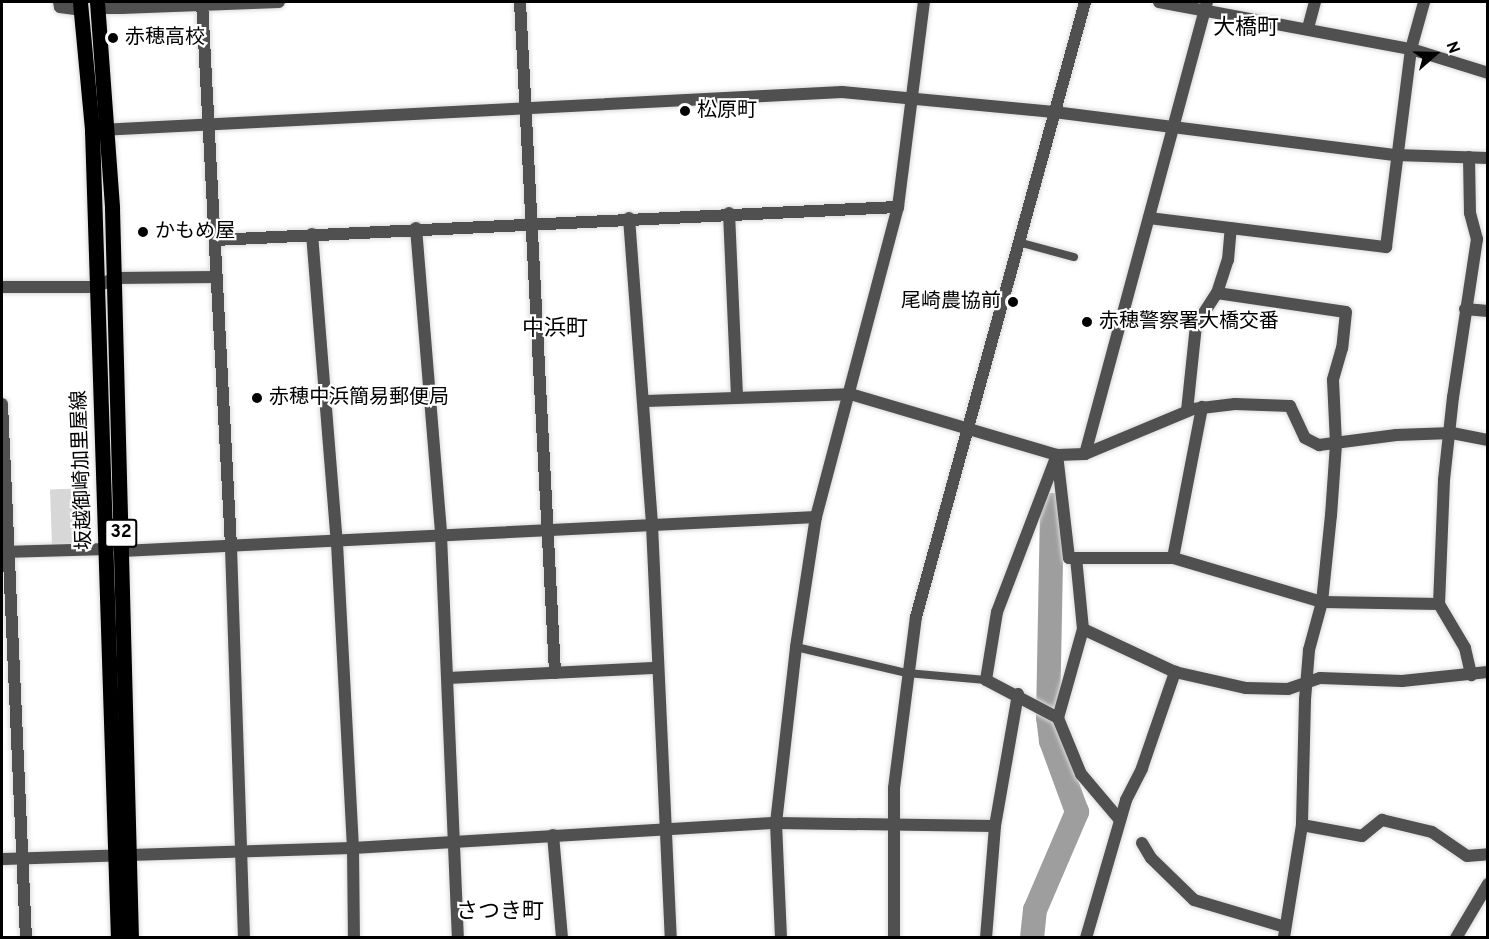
<!DOCTYPE html>
<html>
<head>
<meta charset="utf-8">
<style>
  body { margin:0 }
  #map { position:relative; width:1489px; height:939px; overflow:hidden; background:#fff; font-family:Overpass,"Noto Sans JP",sans-serif }
  div>[style] { position:absolute }
  [style*='--x'] { left:calc(var(--x)*1px); top:calc(var(--y)*1px); width:calc(var(--w)*1px); rotate:calc(var(--a)*1deg) }
  .green>* { inset:0; background:#d7d7d7; transform-origin:0 0 }
  .river>* { height:24px; margin:-12px; padding:0 12px; transform-origin:12px; border-radius:12px; background:#9e9e9e }
  .roads { filter:drop-shadow(0 0 2px #dbdbdb) drop-shadow(0 0 2px #dbdbdb) }
  .service>* { height:8px; margin:-4px; padding:0 4px; transform-origin:4px; border-radius:4px; background:#505050 }
  .minor>* { height:12px; margin:-6px; padding:0 6px; transform-origin:6px; border-radius:6px; background:#505050 }
  .tertiary>* { height:12px; margin:-6px; padding:0 6px; transform-origin:6px; border-radius:6px; background:#505050 }
  .primary>* { height:15px; margin:-7.5px; padding:0 7.5px; transform-origin:7.5px; border-radius:7.5px; background:#000 }
  .dots>* { width:16px; height:16px; translate:-50% -50%; box-sizing:border-box; border:3px solid #fff; border-radius:50% }
  span { translate:-50% -50%; white-space:nowrap; text-align:center; line-height:1.15; -webkit-text-stroke:4.5px #fff; paint-order:stroke }
  .shield-label span { padding:2px 4px; background:#fff; border:2px solid; border-radius:4px; -webkit-text-stroke-width:0 }
  .shield-label { font-size:18px; color:#000; font-weight:700 }
  .poi-label { font-size:20px; color:#000 }
  .left { translate:0 -50%; text-align:left }
  .right { translate:-100% -50%; text-align:right }
  .street-label { font-size:20px; color:#000 }
  .quarter-label { font-size:22px; color:#000 }
  .frame { position:absolute; inset:0; border:3px solid #000; pointer-events:none }
  .north { position:absolute; left:1405px; top:24px; width:60px; height:60px; -webkit-text-stroke:4px #fff; paint-order:stroke; rotate:70deg; font-size:16px; font-weight:700; line-height:24px; text-align:center; color:#000 }
  .north::after { content:''; display:block; margin:auto; width:21px; height:27px; background:#000; clip-path:polygon(50% 0,100% 100%,50% 72%,0 100%) }
</style>
</head>
<body>
<div id="map">
  <div class="green">
    <div style="left:90px;top:488px;width:55px;height:40px;rotate:88deg"></div>
  </div>
  <div class="river">
    <div style="--x:1032;--y:938;--w:28;--a:-84"></div>
    <div style="--x:1035;--y:910;--w:107;--a:-66.8"></div>
    <div style="--x:1077;--y:812;--w:76;--a:-110.1"></div>
    <div style="--x:1051;--y:741;--w:23;--a:-97"></div>
    <div style="--x:1048;--y:718;--w:213;--a:-88.9"></div>
  </div>
  <div class="roads">
    <div class="service">
      <div style="--x:1018;--y:242;--w:58;--a:15"></div>
      <div style="--x:796;--y:647;--w:114;--a:13.2"></div>
      <div style="--x:907;--y:673;--w:79;--a:5.1"></div>
    </div>
    <div class="minor">
      <div style="--x:59;--y:2;--w:5;--a:79"></div>
      <div style="--x:60;--y:7;--w:21;--a:8"></div>
      <div style="--x:121;--y:2;--w:6;--a:90"></div>
      <div style="--x:121;--y:8;--w:158;--a:-2.2"></div>
      <div style="--x:202;--y:2;--w:546;--a:86.95"></div>
      <div style="--x:231;--y:547;--w:391;--a:88.1"></div>
      <div style="--x:520;--y:2;--w:672;--a:87.01"></div>
      <div style="--x:1159;--y:2;--w:256;--a:10.6"></div>
      <div style="--x:1411;--y:49;--w:81;--a:17.3"></div>
      <div style="--x:97;--y:8;--w:24;--a:0"></div>
      <div style="--x:1308;--y:28;--w:27;--a:-75"></div>
      <div style="--x:1054;--y:112;--w:345;--a:7.2"></div>
      <div style="--x:1396;--y:155;--w:92;--a:1.9"></div>
      <div style="--x:1469;--y:157;--w:56;--a:89"></div>
      <div style="--x:1470;--y:213;--w:27;--a:75"></div>
      <div style="--x:1477;--y:239;--w:160;--a:98.6"></div>
      <div style="--x:1453;--y:397;--w:83;--a:96.2"></div>
      <div style="--x:1444;--y:480;--w:124;--a:92.3"></div>
      <div style="--x:1439;--y:604;--w:51;--a:59.4"></div>
      <div style="--x:1465;--y:648;--w:28;--a:77"></div>
      <div style="--x:729;--y:213;--w:184;--a:87.5"></div>
      <div style="--x:629;--y:218;--w:308;--a:85.7"></div>
      <div style="--x:652;--y:525;--w:413;--a:87.4"></div>
      <div style="--x:1149;--y:218;--w:239;--a:7"></div>
      <div style="--x:1386;--y:247;--w:200;--a:-82.8"></div>
      <div style="--x:1411;--y:49;--w:49;--a:-74.5"></div>
      <div style="--x:416;--y:228;--w:308;--a:85.3"></div>
      <div style="--x:441;--y:535;--w:403;--a:87.6"></div>
      <div style="--x:312;--y:234;--w:310;--a:85.4"></div>
      <div style="--x:337;--y:543;--w:305;--a:87"></div>
      <div style="--x:353;--y:848;--w:90;--a:89.4"></div>
      <div style="--x:215;--y:240;--w:684;--a:-2.77"></div>
      <div style="--x:114;--y:278;--w:102;--a:-0.6"></div>
      <div style="--x:1217;--y:293;--w:130;--a:8.4"></div>
      <div style="--x:1346;--y:312;--w:36;--a:96"></div>
      <div style="--x:1342;--y:348;--w:33;--a:106"></div>
      <div style="--x:1333;--y:380;--w:64;--a:87.3"></div>
      <div style="--x:1336;--y:444;--w:71;--a:94"></div>
      <div style="--x:1331;--y:515;--w:87;--a:95.9"></div>
      <div style="--x:1322;--y:602;--w:50;--a:105.2"></div>
      <div style="--x:1309;--y:650;--w:50;--a:94.6"></div>
      <div style="--x:1305;--y:700;--w:125;--a:91.4"></div>
      <div style="--x:1302;--y:825;--w:114;--a:99.1"></div>
      <div style="--x:1465;--y:309;--w:23;--a:5"></div>
      <div style="--x:644;--y:401;--w:206;--a:-1.9"></div>
      <div style="--x:850;--y:394;--w:216;--a:16.4"></div>
      <div style="--x:1057;--y:455;--w:168;--a:110.9"></div>
      <div style="--x:997;--y:612;--w:69;--a:99.2"></div>
      <div style="--x:986;--y:680;--w:81;--a:27.8"></div>
      <div style="--x:1058;--y:718;--w:61;--a:67.7"></div>
      <div style="--x:1081;--y:774;--w:60;--a:49.7"></div>
      <div style="--x:2;--y:404;--w:535;--a:87.43"></div>
      <div style="--x:1187;--y:411;--w:86;--a:-84"></div>
      <div style="--x:1196;--y:325;--w:38;--a:-57"></div>
      <div style="--x:1217;--y:293;--w:35;--a:-72"></div>
      <div style="--x:1228;--y:260;--w:32;--a:-85"></div>
      <div style="--x:1085;--y:454;--w:468;--a:-74.9"></div>
      <div style="--x:122;--y:551;--w:695;--a:-2.8"></div>
      <div style="--x:2;--y:552;--w:106;--a:-1.6"></div>
      <div style="--x:1173;--y:558;--w:154;--a:-79.1"></div>
      <div style="--x:1439;--y:604;--w:117;--a:-179"></div>
      <div style="--x:1322;--y:602;--w:155;--a:-163.5"></div>
      <div style="--x:1173;--y:558;--w:104;--a:180"></div>
      <div style="--x:1069;--y:558;--w:104;--a:-96.6"></div>
      <div style="--x:1057;--y:455;--w:28;--a:-2"></div>
      <div style="--x:1085;--y:454;--w:117;--a:-22.6"></div>
      <div style="--x:1193;--y:409;--w:42;--a:-6.8"></div>
      <div style="--x:1235;--y:404;--w:55;--a:2.1"></div>
      <div style="--x:1290;--y:406;--w:35;--a:65"></div>
      <div style="--x:1305;--y:438;--w:16;--a:27"></div>
      <div style="--x:1319;--y:445;--w:78;--a:-7.4"></div>
      <div style="--x:1396;--y:435;--w:56;--a:-2"></div>
      <div style="--x:1452;--y:433;--w:37;--a:11"></div>
      <div style="--x:1083;--y:629;--w:102;--a:25.1"></div>
      <div style="--x:1175;--y:672;--w:73;--a:12.7"></div>
      <div style="--x:1246;--y:688;--w:42;--a:1.4"></div>
      <div style="--x:1288;--y:689;--w:34;--a:-19"></div>
      <div style="--x:1320;--y:678;--w:82;--a:2.1"></div>
      <div style="--x:1402;--y:681;--w:86;--a:-6"></div>
      <div style="--x:449;--y:678;--w:208;--a:-2.8"></div>
      <div style="--x:1058;--y:718;--w:92;--a:-74.3"></div>
      <div style="--x:1083;--y:629;--w:71;--a:-95.6"></div>
      <div style="--x:1302;--y:825;--w:61;--a:10.4"></div>
      <div style="--x:1362;--y:836;--w:26;--a:-39"></div>
      <div style="--x:1382;--y:820;--w:51;--a:13.5"></div>
      <div style="--x:1432;--y:832;--w:42;--a:34.4"></div>
      <div style="--x:1467;--y:856;--w:21;--a:-5"></div>
      <div style="--x:553;--y:835;--w:103;--a:85"></div>
      <div style="--x:1142;--y:843;--w:17;--a:59"></div>
      <div style="--x:1151;--y:858;--w:60;--a:44.3"></div>
      <div style="--x:1194;--y:900;--w:95;--a:16.5"></div>
      <div style="--x:2;--y:859;--w:351;--a:-1.8"></div>
      <div style="--x:353;--y:848;--w:424;--a:-3.4"></div>
      <div style="--x:776;--y:823;--w:219;--a:0.8"></div>
      <div style="--x:781;--y:938;--w:115;--a:-92.5"></div>
      <div style="--x:776;--y:823;--w:177;--a:-83.5"></div>
      <div style="--x:796;--y:647;--w:132;--a:-81.3"></div>
      <div style="--x:816;--y:517;--w:321;--a:-75.2"></div>
      <div style="--x:898;--y:207;--w:207;--a:-82.8"></div>
      <div style="--x:986;--y:938;--w:112;--a:-85.4"></div>
      <div style="--x:995;--y:826;--w:134;--a:-80.1"></div>
      <div style="--x:1086;--y:938;--w:144;--a:-73.8"></div>
      <div style="--x:1126;--y:800;--w:36;--a:-63"></div>
      <div style="--x:1142;--y:768;--w:102;--a:-71"></div>
      <div style="--x:1456;--y:938;--w:63;--a:-59.3"></div>
    </div>
    <div class="tertiary">
      <div style="--x:100;--y:130;--w:743;--a:-2.93"></div>
      <div style="--x:842;--y:92;--w:213;--a:5.4"></div>
      <div style="--x:2;--y:287;--w:95;--a:0"></div>
      <div style="--x:97;--y:287;--w:19;--a:-28"></div>
      <div style="--x:894;--y:938;--w:150;--a:-90"></div>
      <div style="--x:894;--y:788;--w:172;--a:-82.7"></div>
      <div style="--x:916;--y:617;--w:638;--a:-74.63"></div>
    </div>
    <div class="primary">
      <div style="--x:80;--y:2;--w:129;--a:84.6"></div>
      <div style="--x:92;--y:130;--w:808;--a:88.16"></div>
      <div style="--x:97;--y:2;--w:207;--a:85.8"></div>
      <div style="--x:112;--y:208;--w:730;--a:88.51"></div>
    </div>
  </div>
  <div class="dots">
    <div style="left:113px;top:38px;background:#000"></div>
    <div style="left:685px;top:111px;background:#000"></div>
    <div style="left:143px;top:232px;background:#000"></div>
    <div style="left:1013px;top:302px;background:#000"></div>
    <div style="left:1087px;top:322px;background:#000"></div>
    <div style="left:257px;top:398px;background:#000"></div>
  </div>
  <div class="shield-label">
    <span style="left:121px;top:533px">32</span>
  </div>
  <div class="poi-label">
    <span class="left" style="left:125px;top:38px">赤穂高校</span>
    <span class="left" style="left:697px;top:111px">松原町</span>
    <span class="left" style="left:155px;top:232px">かもめ屋</span>
    <span class="right" style="left:1001px;top:302px">尾崎農協前</span>
    <span class="left" style="left:1099px;top:322px">赤穂警察署大橋交番</span>
    <span class="left" style="left:269px;top:398px">赤穂中浜簡易郵便局</span>
  </div>
  <div class="street-label">
    <span style="left:83px;top:470px;rotate:-92deg">坂越御崎加里屋線</span>
  </div>
  <div class="quarter-label">
    <span style="left:1246px;top:29px">大橋町</span>
    <span style="left:555px;top:330px">中浜町</span>
    <span style="left:500px;top:913px">さつき町</span>
  </div>
  <div class="frame"></div>
  <div class="north">N</div>
</div>
</body>
</html>
